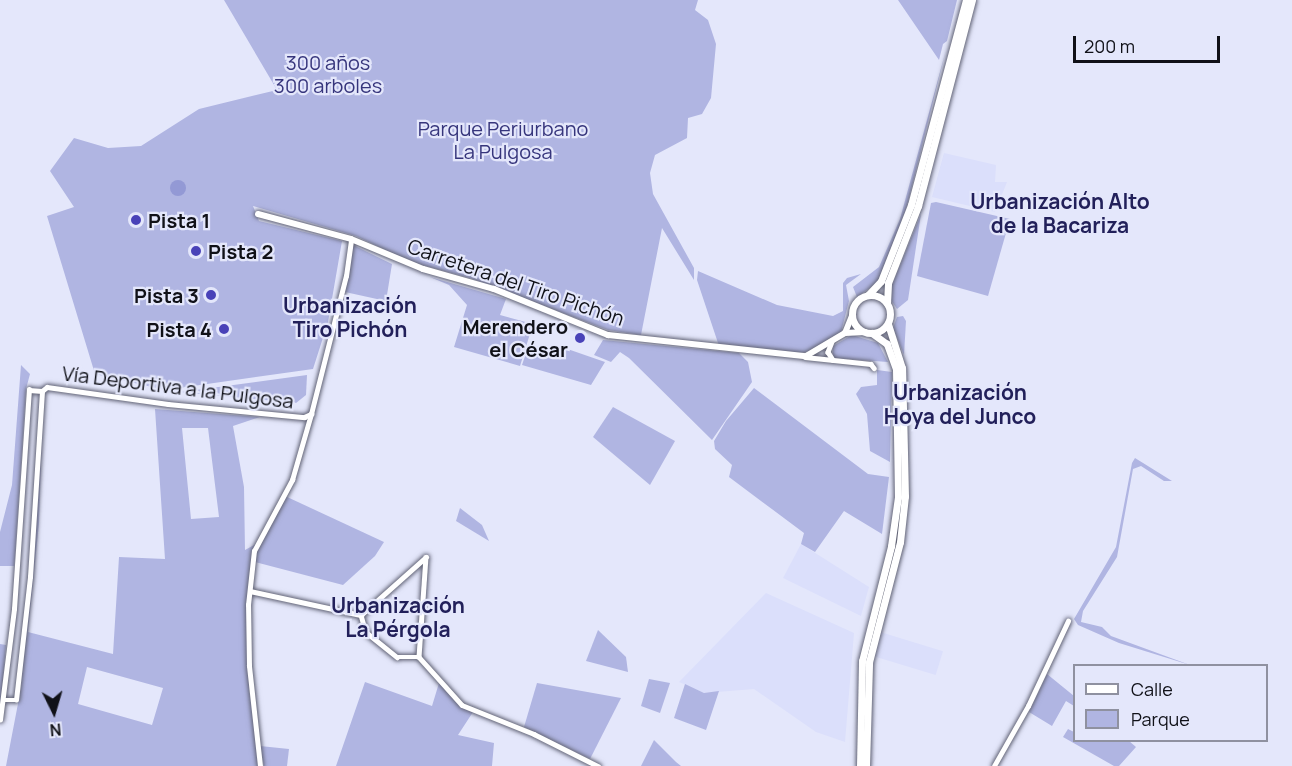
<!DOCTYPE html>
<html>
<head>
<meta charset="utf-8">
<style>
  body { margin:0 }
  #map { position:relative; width:1292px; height:766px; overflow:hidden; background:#e4e7fb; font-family:Manrope,sans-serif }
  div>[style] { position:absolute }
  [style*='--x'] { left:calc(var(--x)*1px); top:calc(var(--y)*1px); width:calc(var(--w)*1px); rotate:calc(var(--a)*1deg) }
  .built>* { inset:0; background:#dbdffb; transform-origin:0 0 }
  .green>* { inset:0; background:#b0b5e2 }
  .water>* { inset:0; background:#9399d5 }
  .round { border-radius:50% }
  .roads { filter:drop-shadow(0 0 2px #626476) drop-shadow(0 0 2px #626476) }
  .minor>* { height:4.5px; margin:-2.25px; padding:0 2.25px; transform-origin:2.25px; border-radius:2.25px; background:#fff }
  .tertiary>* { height:6px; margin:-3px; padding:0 3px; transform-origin:3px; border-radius:3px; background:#fff }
  .secondary>* { height:7px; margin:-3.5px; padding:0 3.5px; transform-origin:3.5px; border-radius:3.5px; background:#fff }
  .secondary>.ring { margin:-3.5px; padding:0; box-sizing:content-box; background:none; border:7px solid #fff; border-radius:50% }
  .dots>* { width:16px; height:16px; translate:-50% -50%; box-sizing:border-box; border:3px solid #e4e7fb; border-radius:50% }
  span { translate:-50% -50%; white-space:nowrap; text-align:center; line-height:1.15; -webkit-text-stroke:4.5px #e4e7fb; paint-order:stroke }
  .park-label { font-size:20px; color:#36357c }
  .poi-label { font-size:20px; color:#101118; font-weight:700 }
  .left { translate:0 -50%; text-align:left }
  .right { translate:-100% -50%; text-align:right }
  .street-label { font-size:20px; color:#101118 }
  .neighbourhood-label { font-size:21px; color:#22205a; font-weight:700 }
  .legend { position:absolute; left:1073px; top:664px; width:195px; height:78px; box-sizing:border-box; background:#e4e7fb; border:2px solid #8f91a0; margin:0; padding:8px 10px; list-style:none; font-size:18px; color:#101118 }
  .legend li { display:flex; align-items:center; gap:12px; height:30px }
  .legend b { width:30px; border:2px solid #8f91a0 }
  .north { position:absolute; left:24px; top:682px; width:60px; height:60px; -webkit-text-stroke:4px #e4e7fb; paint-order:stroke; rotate:175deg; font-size:16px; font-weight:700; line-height:24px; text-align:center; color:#101118 }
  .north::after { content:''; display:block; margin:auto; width:21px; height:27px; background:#101118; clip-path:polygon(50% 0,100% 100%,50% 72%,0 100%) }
  .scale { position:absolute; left:1073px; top:36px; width:147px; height:27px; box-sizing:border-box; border:3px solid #101118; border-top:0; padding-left:8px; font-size:18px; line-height:21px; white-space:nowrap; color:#101118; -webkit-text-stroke:4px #e4e7fb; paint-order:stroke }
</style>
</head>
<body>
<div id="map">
  <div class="built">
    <div style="clip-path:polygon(944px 153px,996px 165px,995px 182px,1007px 182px,995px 212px,932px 197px)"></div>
    <div style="clip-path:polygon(801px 544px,869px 587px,861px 616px,783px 578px)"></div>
    <div style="clip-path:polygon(766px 593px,854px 633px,845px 742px,816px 732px,754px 689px,704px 693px,679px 682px)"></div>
    <div style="left:877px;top:631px;width:69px;height:25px;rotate:17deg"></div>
  </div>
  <div class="green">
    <div style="clip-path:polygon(224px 0,698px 0,695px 10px,708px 20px,716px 44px,711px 98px,702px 114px,688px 118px,687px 138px,655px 155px,650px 173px,653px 194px,694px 268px,694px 280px,662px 228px,641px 335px,608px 330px,470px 278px,411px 262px,356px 236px,253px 206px,259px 221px,342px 241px,328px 322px,313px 369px,165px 390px,95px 374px,47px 216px,74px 207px,50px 171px,74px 138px,108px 148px,141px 146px,199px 109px,277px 90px)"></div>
    <div style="clip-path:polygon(898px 0,957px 0,947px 41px,943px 44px,939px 60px)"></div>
    <div style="clip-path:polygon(946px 50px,905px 214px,877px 283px,857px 297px,853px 287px,879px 267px,900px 219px)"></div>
    <div style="clip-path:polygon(936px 202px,1010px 219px,988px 296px,917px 276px,931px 203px)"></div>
    <div style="clip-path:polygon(921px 214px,908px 300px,897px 309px,891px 300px,892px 285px)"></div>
    <div style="clip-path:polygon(353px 245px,392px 264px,386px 301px,345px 292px)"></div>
    <div style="clip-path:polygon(698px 271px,777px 305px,833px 316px,843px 311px,843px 283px,847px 278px,861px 274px,846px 285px,849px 301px,841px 332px,810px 351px,799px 353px,719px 346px,697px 280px)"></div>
    <div style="clip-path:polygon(430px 277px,506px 299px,500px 315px,533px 324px,520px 366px,454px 347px,467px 305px,449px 285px)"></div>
    <div style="clip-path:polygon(897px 317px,903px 316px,906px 321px,904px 355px,893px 328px)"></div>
    <div style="clip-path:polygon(852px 335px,878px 343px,888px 362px,833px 358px,833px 346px)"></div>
    <div style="clip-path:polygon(603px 340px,739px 353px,748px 362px,752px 382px,712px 440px,629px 358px,620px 352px,611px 362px,594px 355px)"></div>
    <div style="clip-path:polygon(529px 344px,550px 350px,556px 345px,605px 362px,591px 385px,522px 365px)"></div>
    <div style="clip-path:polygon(21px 365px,30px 374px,26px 389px,15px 558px,14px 566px,0 566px,0 532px,12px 485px)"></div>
    <div style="clip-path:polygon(877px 370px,892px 372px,890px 462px,870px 451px,867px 414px,856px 394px,861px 387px,877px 385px)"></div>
    <div style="clip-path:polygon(307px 375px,306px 395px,296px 403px,181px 392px)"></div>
    <div style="clip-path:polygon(754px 388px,868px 474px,889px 477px,882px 534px,844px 511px,815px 552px,801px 544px,804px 533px,729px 477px,732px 465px,715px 449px,714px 441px,726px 421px)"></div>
    <div style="clip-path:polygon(613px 407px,675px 441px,650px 485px,593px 437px)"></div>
    <div style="clip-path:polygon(evenodd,155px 409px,260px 417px,233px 426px,244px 487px,245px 550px,256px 544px,249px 591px,249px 689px,259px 766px,6px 766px,21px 688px,42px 432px,39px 523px,28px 632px,113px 654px,119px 557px,165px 559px,155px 409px,182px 428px,208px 428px,219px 517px,191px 519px,182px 428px,155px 409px,87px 667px,163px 688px,152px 725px,78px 704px,87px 667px)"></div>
    <div style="clip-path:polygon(1135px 458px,1172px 481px,1164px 481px,1141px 466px,1133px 469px,1117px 557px,1083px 611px,1081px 622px,1102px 627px,1111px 636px,1190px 665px,1119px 643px,1078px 625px,1074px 619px,1116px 547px,1132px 463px)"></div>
    <div style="clip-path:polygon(285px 496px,384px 542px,375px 556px,343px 585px,255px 562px,256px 551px)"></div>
    <div style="clip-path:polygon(460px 508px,482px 525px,489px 541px,456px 521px)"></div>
    <div style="clip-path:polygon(598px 630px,626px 657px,628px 672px,586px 661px)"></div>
    <div style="clip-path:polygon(0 644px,6px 645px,0 713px)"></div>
    <div style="clip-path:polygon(1047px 674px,1074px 696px,1074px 706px,1066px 701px,1052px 726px,1029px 712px)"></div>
    <div style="clip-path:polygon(649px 679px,670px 683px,660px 713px,641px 706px)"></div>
    <div style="clip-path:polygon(365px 682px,432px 706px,439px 683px,461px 706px,473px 712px,458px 735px,494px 743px,492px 766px,336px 766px)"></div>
    <div style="clip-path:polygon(537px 683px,621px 698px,590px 759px,524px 727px)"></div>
    <div style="clip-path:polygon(685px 684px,704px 693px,719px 691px,706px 730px,674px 718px)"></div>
    <div style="clip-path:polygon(1068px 729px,1074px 732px,1074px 740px,1129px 741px,1136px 747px,1119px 766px,1114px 766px,1063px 737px)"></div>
    <div style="clip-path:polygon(654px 740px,676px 762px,681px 766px,641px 766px)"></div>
    <div style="clip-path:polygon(260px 746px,289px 749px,287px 766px,264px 766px)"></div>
  </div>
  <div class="water">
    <div class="round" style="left:170px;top:180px;width:16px;height:16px"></div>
  </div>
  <div class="roads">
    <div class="minor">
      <div style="--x:832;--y:342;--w:11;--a:112"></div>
      <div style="--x:828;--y:352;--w:9;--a:58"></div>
      <div style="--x:805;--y:357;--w:66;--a:6.1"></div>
      <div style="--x:871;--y:364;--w:5;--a:53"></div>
      <div style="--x:250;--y:591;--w:114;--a:12.2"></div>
      <div style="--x:361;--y:615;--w:18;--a:74"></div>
      <div style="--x:366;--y:632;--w:40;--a:39"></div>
      <div style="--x:397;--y:657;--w:22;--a:0"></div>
      <div style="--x:419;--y:657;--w:64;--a:48.1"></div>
      <div style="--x:462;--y:705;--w:78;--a:21.9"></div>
      <div style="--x:534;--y:734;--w:72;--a:26.6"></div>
      <div style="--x:361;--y:615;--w:87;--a:-41.7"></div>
      <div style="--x:426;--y:557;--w:100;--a:94"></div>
      <div style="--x:4;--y:700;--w:12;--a:0"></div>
      <div style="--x:16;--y:700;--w:124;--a:-83.5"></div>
      <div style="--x:30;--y:577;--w:186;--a:-86.3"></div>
      <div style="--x:0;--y:720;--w:112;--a:-82.8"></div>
      <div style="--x:14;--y:609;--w:220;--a:-86.1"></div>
      <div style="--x:29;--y:390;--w:13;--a:4"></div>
      <div style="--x:42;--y:391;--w:6;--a:-39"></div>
      <div style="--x:47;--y:387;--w:122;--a:8"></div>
      <div style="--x:168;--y:404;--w:137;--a:5.5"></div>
      <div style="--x:304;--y:417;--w:8;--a:-23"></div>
      <div style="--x:311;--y:414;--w:142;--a:-75.8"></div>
      <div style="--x:346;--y:276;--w:37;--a:-82"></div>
      <div style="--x:260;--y:766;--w:101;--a:-96.3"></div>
      <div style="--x:249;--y:666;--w:61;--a:-90.9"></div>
      <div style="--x:248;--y:605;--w:54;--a:-83.7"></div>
      <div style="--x:254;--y:551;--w:81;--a:-61.8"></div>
      <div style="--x:292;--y:480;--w:69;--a:-73.9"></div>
      <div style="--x:994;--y:766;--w:69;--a:-60.5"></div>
      <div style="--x:1028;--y:706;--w:94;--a:-64.8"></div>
    </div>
    <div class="tertiary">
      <div style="--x:258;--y:214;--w:96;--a:15"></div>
      <div style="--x:351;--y:239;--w:78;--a:22.6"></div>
      <div style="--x:423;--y:269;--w:74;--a:15.7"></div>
      <div style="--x:494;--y:289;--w:123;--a:22"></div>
      <div style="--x:608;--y:335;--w:199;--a:6.1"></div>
      <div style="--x:806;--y:356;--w:45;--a:-30.5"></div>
      <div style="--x:845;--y:333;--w:18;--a:-68"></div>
      <div style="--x:845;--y:333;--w:20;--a:-3"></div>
    </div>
    <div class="secondary">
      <div class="ring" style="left:852px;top:295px;width:31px;height:31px"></div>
      <div style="--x:868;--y:295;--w:19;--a:-47"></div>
      <div style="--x:881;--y:281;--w:82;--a:-68.5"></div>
      <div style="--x:911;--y:205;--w:212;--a:-75"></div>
      <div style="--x:887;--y:303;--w:20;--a:-87"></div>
      <div style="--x:888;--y:283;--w:83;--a:-68.7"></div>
      <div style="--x:918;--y:206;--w:213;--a:-75.3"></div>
      <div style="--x:860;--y:766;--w:105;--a:-88.9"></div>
      <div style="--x:862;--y:661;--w:119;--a:-75.8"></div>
      <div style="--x:891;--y:546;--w:49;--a:-81.9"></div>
      <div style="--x:898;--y:497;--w:128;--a:-90.9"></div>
      <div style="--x:896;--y:369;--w:27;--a:-110"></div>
      <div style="--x:887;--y:344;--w:19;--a:-144"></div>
      <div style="--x:866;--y:766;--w:104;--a:-88.3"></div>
      <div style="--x:869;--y:662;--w:124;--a:-75.5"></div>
      <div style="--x:900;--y:542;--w:46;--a:-83.8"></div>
      <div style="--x:905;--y:496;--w:128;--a:-91.3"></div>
      <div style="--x:902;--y:368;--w:46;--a:-107.7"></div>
    </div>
  </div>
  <div class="dots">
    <div style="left:136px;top:220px;background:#4942b8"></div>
    <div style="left:196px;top:251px;background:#4942b8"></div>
    <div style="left:211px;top:295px;background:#4942b8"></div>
    <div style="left:224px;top:329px;background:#4942b8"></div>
    <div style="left:580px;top:338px;background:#4942b8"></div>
  </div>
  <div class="park-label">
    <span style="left:328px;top:74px">300 años<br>300 arboles</span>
    <span style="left:503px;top:140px">Parque Periurbano<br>La Pulgosa</span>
  </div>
  <div class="poi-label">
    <span class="left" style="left:148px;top:220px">Pista 1</span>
    <span class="left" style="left:208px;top:251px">Pista 2</span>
    <span class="right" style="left:199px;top:295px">Pista 3</span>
    <span class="right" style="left:568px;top:338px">Merendero<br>el César</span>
    <span class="right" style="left:212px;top:329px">Pista 4</span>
  </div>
  <div class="street-label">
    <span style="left:516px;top:282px;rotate:19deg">Carretera del Tiro Pichón</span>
    <span style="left:178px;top:387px;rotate:7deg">Vía Deportiva a la Pulgosa</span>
  </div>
  <div class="neighbourhood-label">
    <span style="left:1060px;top:213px">Urbanización Alto<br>de la Bacariza</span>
    <span style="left:350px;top:317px">Urbanización<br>Tiro Pichón</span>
    <span style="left:960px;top:404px">Urbanización<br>Hoya del Junco</span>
    <span style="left:398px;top:617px">Urbanización<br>La Pérgola</span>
  </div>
  <ul class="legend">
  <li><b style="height:8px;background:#fff"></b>Calle</li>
  <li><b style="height:16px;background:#b0b5e2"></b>Parque</li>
  </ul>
  <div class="north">N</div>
  <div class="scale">200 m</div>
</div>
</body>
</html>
